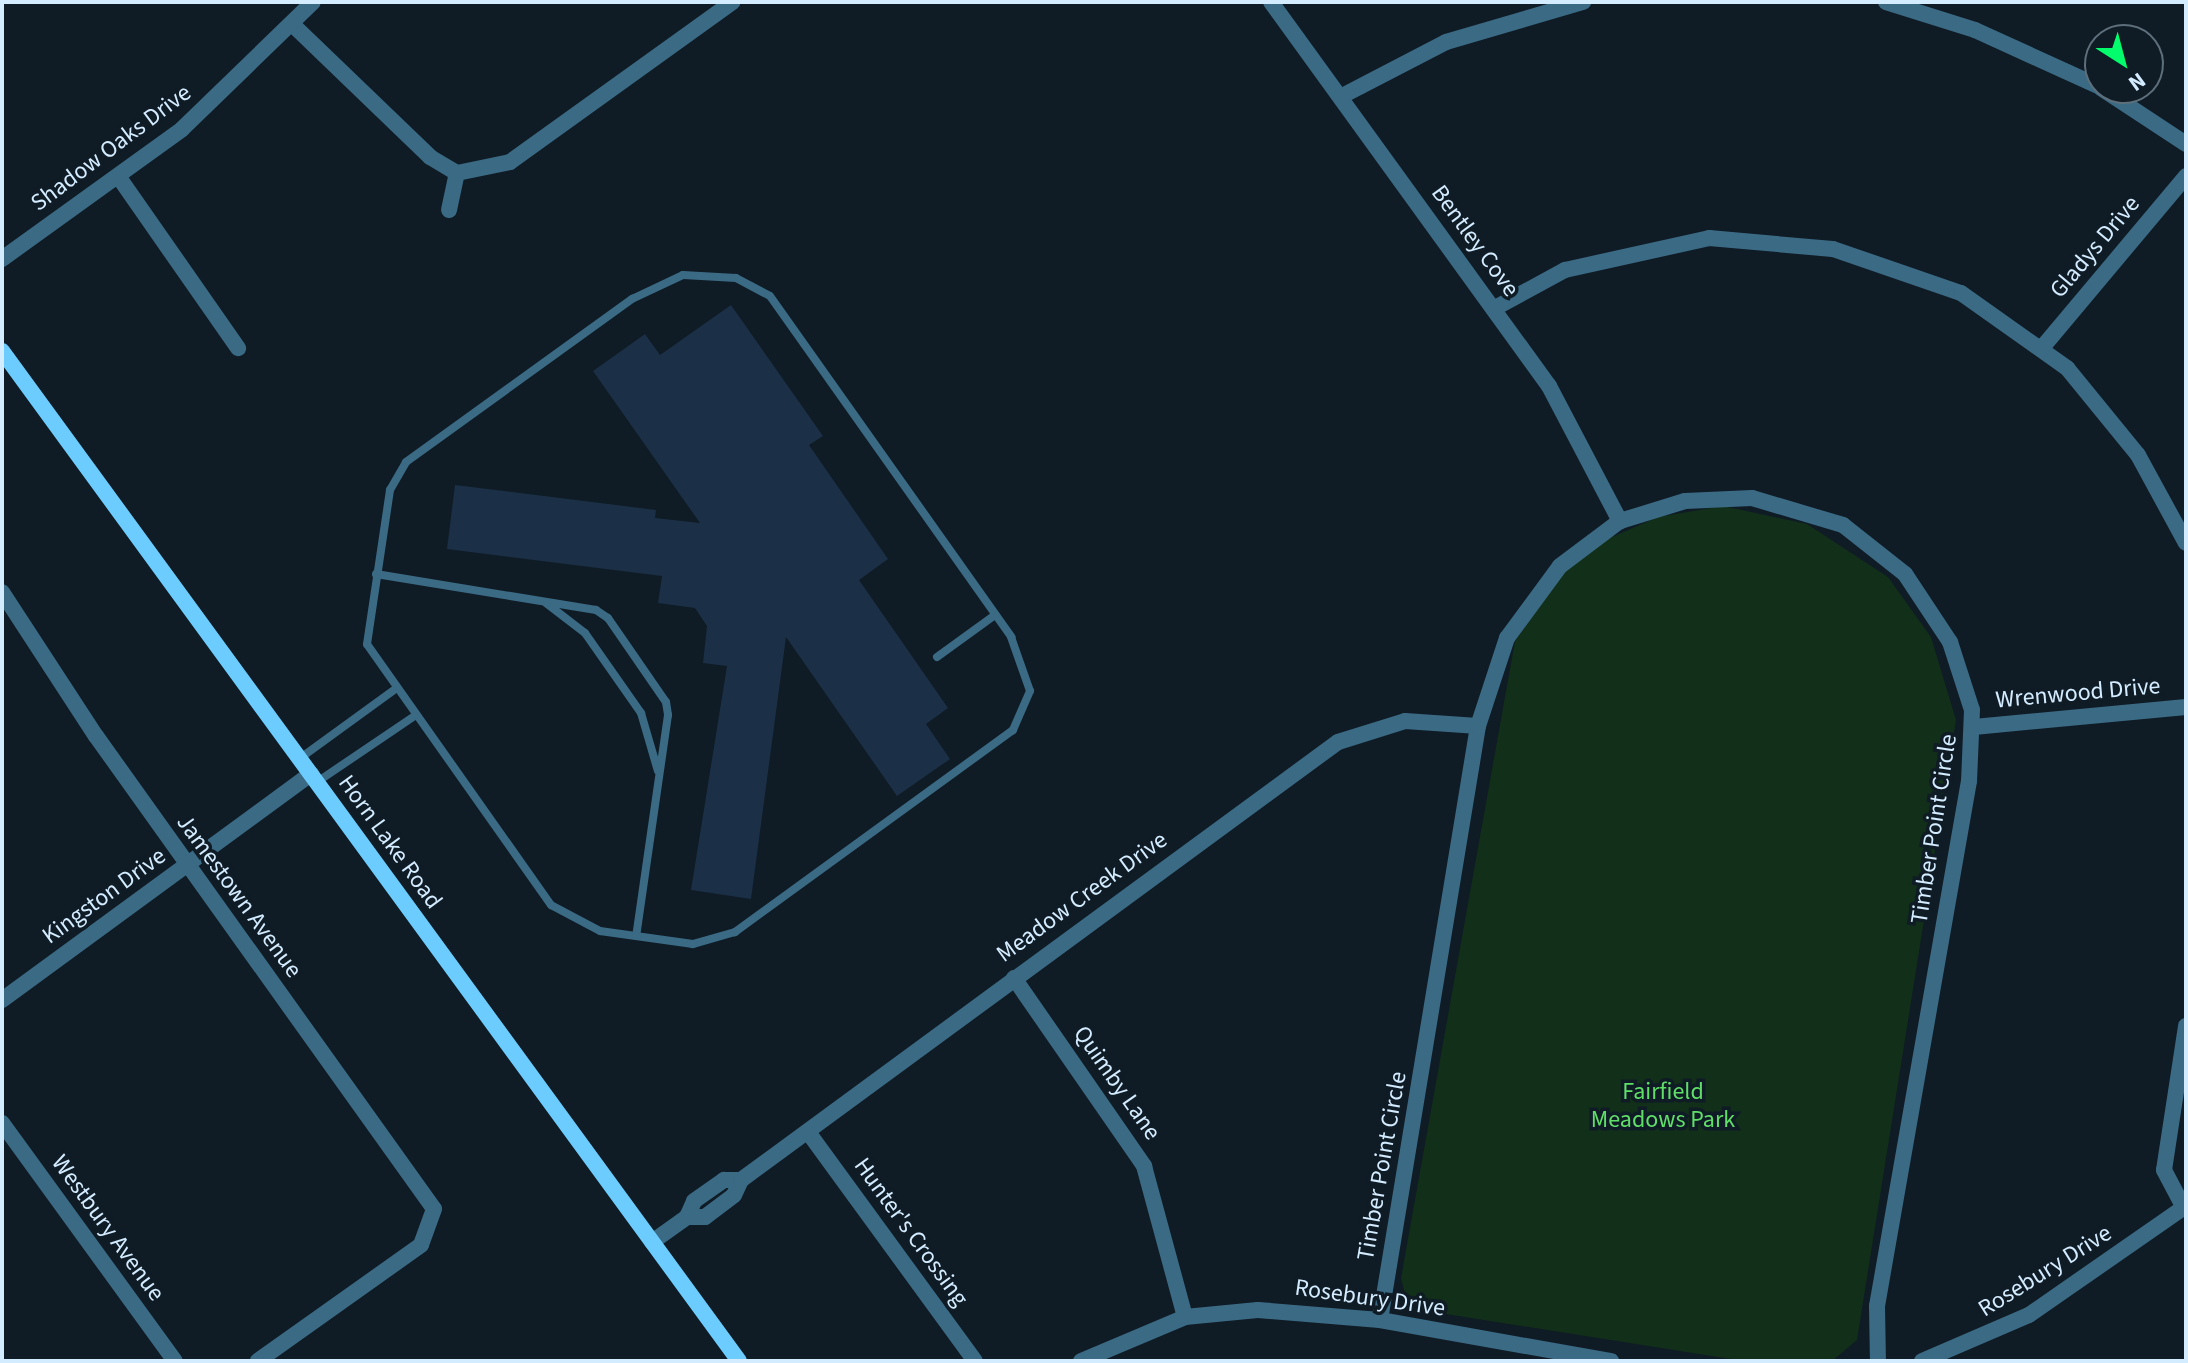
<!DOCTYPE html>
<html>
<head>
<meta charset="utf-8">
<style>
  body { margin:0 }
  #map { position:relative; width:2188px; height:1363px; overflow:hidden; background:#0f1b25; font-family:"Source Sans 3",sans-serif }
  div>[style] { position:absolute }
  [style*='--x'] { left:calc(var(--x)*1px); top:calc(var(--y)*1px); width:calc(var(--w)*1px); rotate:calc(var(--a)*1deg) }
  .green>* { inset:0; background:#122f1a }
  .building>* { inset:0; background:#1b3046 }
  .lane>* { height:8px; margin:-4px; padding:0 4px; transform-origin:4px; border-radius:4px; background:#3b6a84 }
  .street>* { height:16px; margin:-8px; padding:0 8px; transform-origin:8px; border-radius:8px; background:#3b6a84 }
  .secondary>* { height:16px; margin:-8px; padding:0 8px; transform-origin:8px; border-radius:8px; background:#6cccfe }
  span { translate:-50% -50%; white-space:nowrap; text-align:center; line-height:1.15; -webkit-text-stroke:7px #0f1b25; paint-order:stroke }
  .street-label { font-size:24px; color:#d4ecff }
  .park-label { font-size:24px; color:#60df68 }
  .frame { position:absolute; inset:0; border:4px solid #d4ecff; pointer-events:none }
  .north { position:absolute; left:2084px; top:24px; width:80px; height:80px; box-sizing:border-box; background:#0f1b25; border:2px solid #5e6f7c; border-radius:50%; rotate:144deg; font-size:22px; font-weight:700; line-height:32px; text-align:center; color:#d4ecff }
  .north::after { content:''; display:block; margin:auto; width:28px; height:36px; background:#03fc6b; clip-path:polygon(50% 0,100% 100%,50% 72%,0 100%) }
</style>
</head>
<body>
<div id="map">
  <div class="green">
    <div style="clip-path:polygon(1723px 506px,1807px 524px,1888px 577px,1931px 637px,1956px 720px,1857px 1340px,1832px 1361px,1743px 1361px,1421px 1310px,1406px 1299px,1401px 1278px,1515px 641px,1564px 572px,1603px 541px,1658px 517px)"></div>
  </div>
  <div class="building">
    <div style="clip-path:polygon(731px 305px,823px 436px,809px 445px,888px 559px,859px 580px,948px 708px,926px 724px,950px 759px,897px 796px,786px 637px,751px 899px,691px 890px,727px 666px,703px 663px,707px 626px,695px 608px,658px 603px,662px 576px,447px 549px,455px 485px,656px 510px,655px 518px,700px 523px,593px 371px,645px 334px,660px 355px)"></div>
  </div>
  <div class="lane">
    <div style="--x:683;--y:275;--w:53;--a:3.2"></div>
    <div style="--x:736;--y:278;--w:38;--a:28"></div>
    <div style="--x:770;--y:296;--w:418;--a:54.7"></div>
    <div style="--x:1011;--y:637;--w:57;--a:70.6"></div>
    <div style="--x:1030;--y:691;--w:43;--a:113.6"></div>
    <div style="--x:1013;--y:730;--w:344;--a:144"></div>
    <div style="--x:735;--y:932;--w:44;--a:164.1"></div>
    <div style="--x:693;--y:944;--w:94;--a:-172"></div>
    <div style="--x:600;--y:931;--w:55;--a:-152"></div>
    <div style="--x:551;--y:905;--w:319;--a:-125.2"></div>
    <div style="--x:367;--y:644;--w:156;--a:-81.5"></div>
    <div style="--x:390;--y:490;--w:32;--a:-60"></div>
    <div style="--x:406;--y:462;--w:279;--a:-35.8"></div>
    <div style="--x:632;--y:299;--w:56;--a:-25.2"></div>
    <div style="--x:376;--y:574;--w:223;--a:9.3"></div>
    <div style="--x:596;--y:610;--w:14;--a:34"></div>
    <div style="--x:608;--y:618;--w:102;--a:55.4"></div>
    <div style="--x:666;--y:702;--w:13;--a:81"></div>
    <div style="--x:668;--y:715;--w:223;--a:98.2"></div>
    <div style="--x:546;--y:603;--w:49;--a:37.6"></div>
    <div style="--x:585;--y:633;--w:98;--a:55"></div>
    <div style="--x:641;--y:713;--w:60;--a:73.7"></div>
    <div style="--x:937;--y:657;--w:72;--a:-35.9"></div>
    <div style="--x:299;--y:759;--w:117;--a:-36"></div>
    <div style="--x:317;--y:782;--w:116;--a:-34.1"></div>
  </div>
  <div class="street">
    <div style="--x:1271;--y:2;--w:474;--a:54.1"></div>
    <div style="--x:1549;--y:386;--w:153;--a:62.3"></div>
    <div style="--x:1886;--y:2;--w:93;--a:17.5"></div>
    <div style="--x:1975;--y:30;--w:137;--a:24.5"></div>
    <div style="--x:292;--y:24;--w:192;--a:43.9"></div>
    <div style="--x:430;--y:157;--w:31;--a:31"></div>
    <div style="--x:2101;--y:88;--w:102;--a:33.4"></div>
    <div style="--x:1342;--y:96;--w:117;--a:-27.4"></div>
    <div style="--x:1446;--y:42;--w:143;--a:-16.3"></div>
    <div style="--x:118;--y:176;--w:210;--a:55.1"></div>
    <div style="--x:449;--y:210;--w:38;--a:-78"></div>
    <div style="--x:457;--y:173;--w:54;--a:-11.7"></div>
    <div style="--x:510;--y:162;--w:274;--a:-35.7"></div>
    <div style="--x:2;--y:259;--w:222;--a:-35.8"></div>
    <div style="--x:182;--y:129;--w:182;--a:-44.1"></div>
    <div style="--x:1495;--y:308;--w:80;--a:-28.5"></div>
    <div style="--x:1565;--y:270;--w:148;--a:-12.5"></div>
    <div style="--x:1709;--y:238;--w:124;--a:5.1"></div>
    <div style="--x:1833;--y:249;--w:135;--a:19"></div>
    <div style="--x:1961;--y:293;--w:130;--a:35.3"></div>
    <div style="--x:2067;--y:368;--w:112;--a:50.8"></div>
    <div style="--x:2138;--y:455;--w:100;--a:61.4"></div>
    <div style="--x:2041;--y:349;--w:226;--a:-50"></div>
    <div style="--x:2;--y:592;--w:172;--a:56.9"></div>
    <div style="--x:96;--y:736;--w:581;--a:54.45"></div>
    <div style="--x:434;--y:1209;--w:38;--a:110"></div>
    <div style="--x:421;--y:1245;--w:200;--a:144.6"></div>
    <div style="--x:1974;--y:727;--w:213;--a:-5.4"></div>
    <div style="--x:1014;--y:978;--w:229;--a:55.3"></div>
    <div style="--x:1144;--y:1166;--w:156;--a:74.8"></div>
    <div style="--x:2;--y:1000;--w:383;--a:-36.2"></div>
    <div style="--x:2;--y:1123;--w:294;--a:54"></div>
    <div style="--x:808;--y:1132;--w:283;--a:53.9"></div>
    <div style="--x:2184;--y:1208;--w:43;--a:-117.8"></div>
    <div style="--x:2164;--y:1170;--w:146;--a:-81.3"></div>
    <div style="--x:687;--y:1217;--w:18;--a:0"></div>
    <div style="--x:705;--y:1217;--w:36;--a:-37"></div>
    <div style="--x:734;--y:1195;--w:17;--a:-65"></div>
    <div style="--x:652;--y:1242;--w:43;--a:-35.5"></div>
    <div style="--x:687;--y:1217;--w:17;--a:-66"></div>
    <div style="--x:694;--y:1201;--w:37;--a:-35"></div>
    <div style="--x:724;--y:1180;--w:17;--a:0"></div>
    <div style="--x:741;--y:1180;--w:740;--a:-36.27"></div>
    <div style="--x:1338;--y:742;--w:70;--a:-17.4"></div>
    <div style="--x:1405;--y:721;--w:73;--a:3.9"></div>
    <div style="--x:1380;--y:1320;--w:602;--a:-80.63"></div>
    <div style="--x:1478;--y:726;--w:93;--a:-71.8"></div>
    <div style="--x:1507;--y:638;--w:89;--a:-53.6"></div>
    <div style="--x:1560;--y:566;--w:75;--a:-36.9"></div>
    <div style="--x:1620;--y:521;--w:68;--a:-17.1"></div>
    <div style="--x:1685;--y:501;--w:67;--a:-2.6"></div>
    <div style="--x:1752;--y:498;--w:95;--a:16.5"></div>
    <div style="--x:1843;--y:525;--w:79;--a:38.3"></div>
    <div style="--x:1905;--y:574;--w:82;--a:56.5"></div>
    <div style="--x:1950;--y:642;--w:71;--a:72.1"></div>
    <div style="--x:1972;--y:710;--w:71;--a:92.4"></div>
    <div style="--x:1969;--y:781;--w:533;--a:99.94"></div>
    <div style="--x:1877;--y:1306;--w:55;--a:89"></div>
    <div style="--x:1081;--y:1361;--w:113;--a:-22.9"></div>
    <div style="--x:1185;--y:1317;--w:73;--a:-5.5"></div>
    <div style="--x:1258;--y:1310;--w:122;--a:4.7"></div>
    <div style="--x:1380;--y:1320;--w:235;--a:10.1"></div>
    <div style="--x:1922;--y:1361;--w:116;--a:-23.3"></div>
    <div style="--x:2029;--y:1315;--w:191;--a:-34.8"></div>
  </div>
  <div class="secondary">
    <div style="--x:2;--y:351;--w:1250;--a:53.88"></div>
  </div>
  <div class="street-label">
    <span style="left:111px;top:148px;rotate:-37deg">Shadow Oaks Drive</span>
    <span style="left:1475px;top:241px;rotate:54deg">Bentley Cove</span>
    <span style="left:2095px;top:247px;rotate:-50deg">Gladys Drive</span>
    <span style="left:2078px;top:693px;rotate:-5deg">Wrenwood Drive</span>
    <span style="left:1934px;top:829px;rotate:-81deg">Timber Point Circle</span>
    <span style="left:390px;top:842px;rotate:54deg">Horn Lake Road</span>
    <span style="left:104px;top:896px;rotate:-36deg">Kingston Drive</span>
    <span style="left:239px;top:896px;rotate:54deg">Jamestown Avenue</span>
    <span style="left:1082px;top:897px;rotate:-36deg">Meadow Creek Drive</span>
    <span style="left:1117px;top:1083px;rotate:55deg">Quimby Lane</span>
    <span style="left:1382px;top:1166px;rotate:-80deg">Timber Point Circle</span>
    <span style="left:108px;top:1228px;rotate:54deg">Westbury Avenue</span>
    <span style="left:911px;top:1232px;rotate:54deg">Hunter's Crossing</span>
    <span style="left:2045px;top:1271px;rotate:-32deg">Rosebury Drive</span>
    <span style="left:1370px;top:1298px;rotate:8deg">Rosebury Drive</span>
  </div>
  <div class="park-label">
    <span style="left:1663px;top:1106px">Fairfield<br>Meadows Park</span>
  </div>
  <div class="frame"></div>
  <div class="north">N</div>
</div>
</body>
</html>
